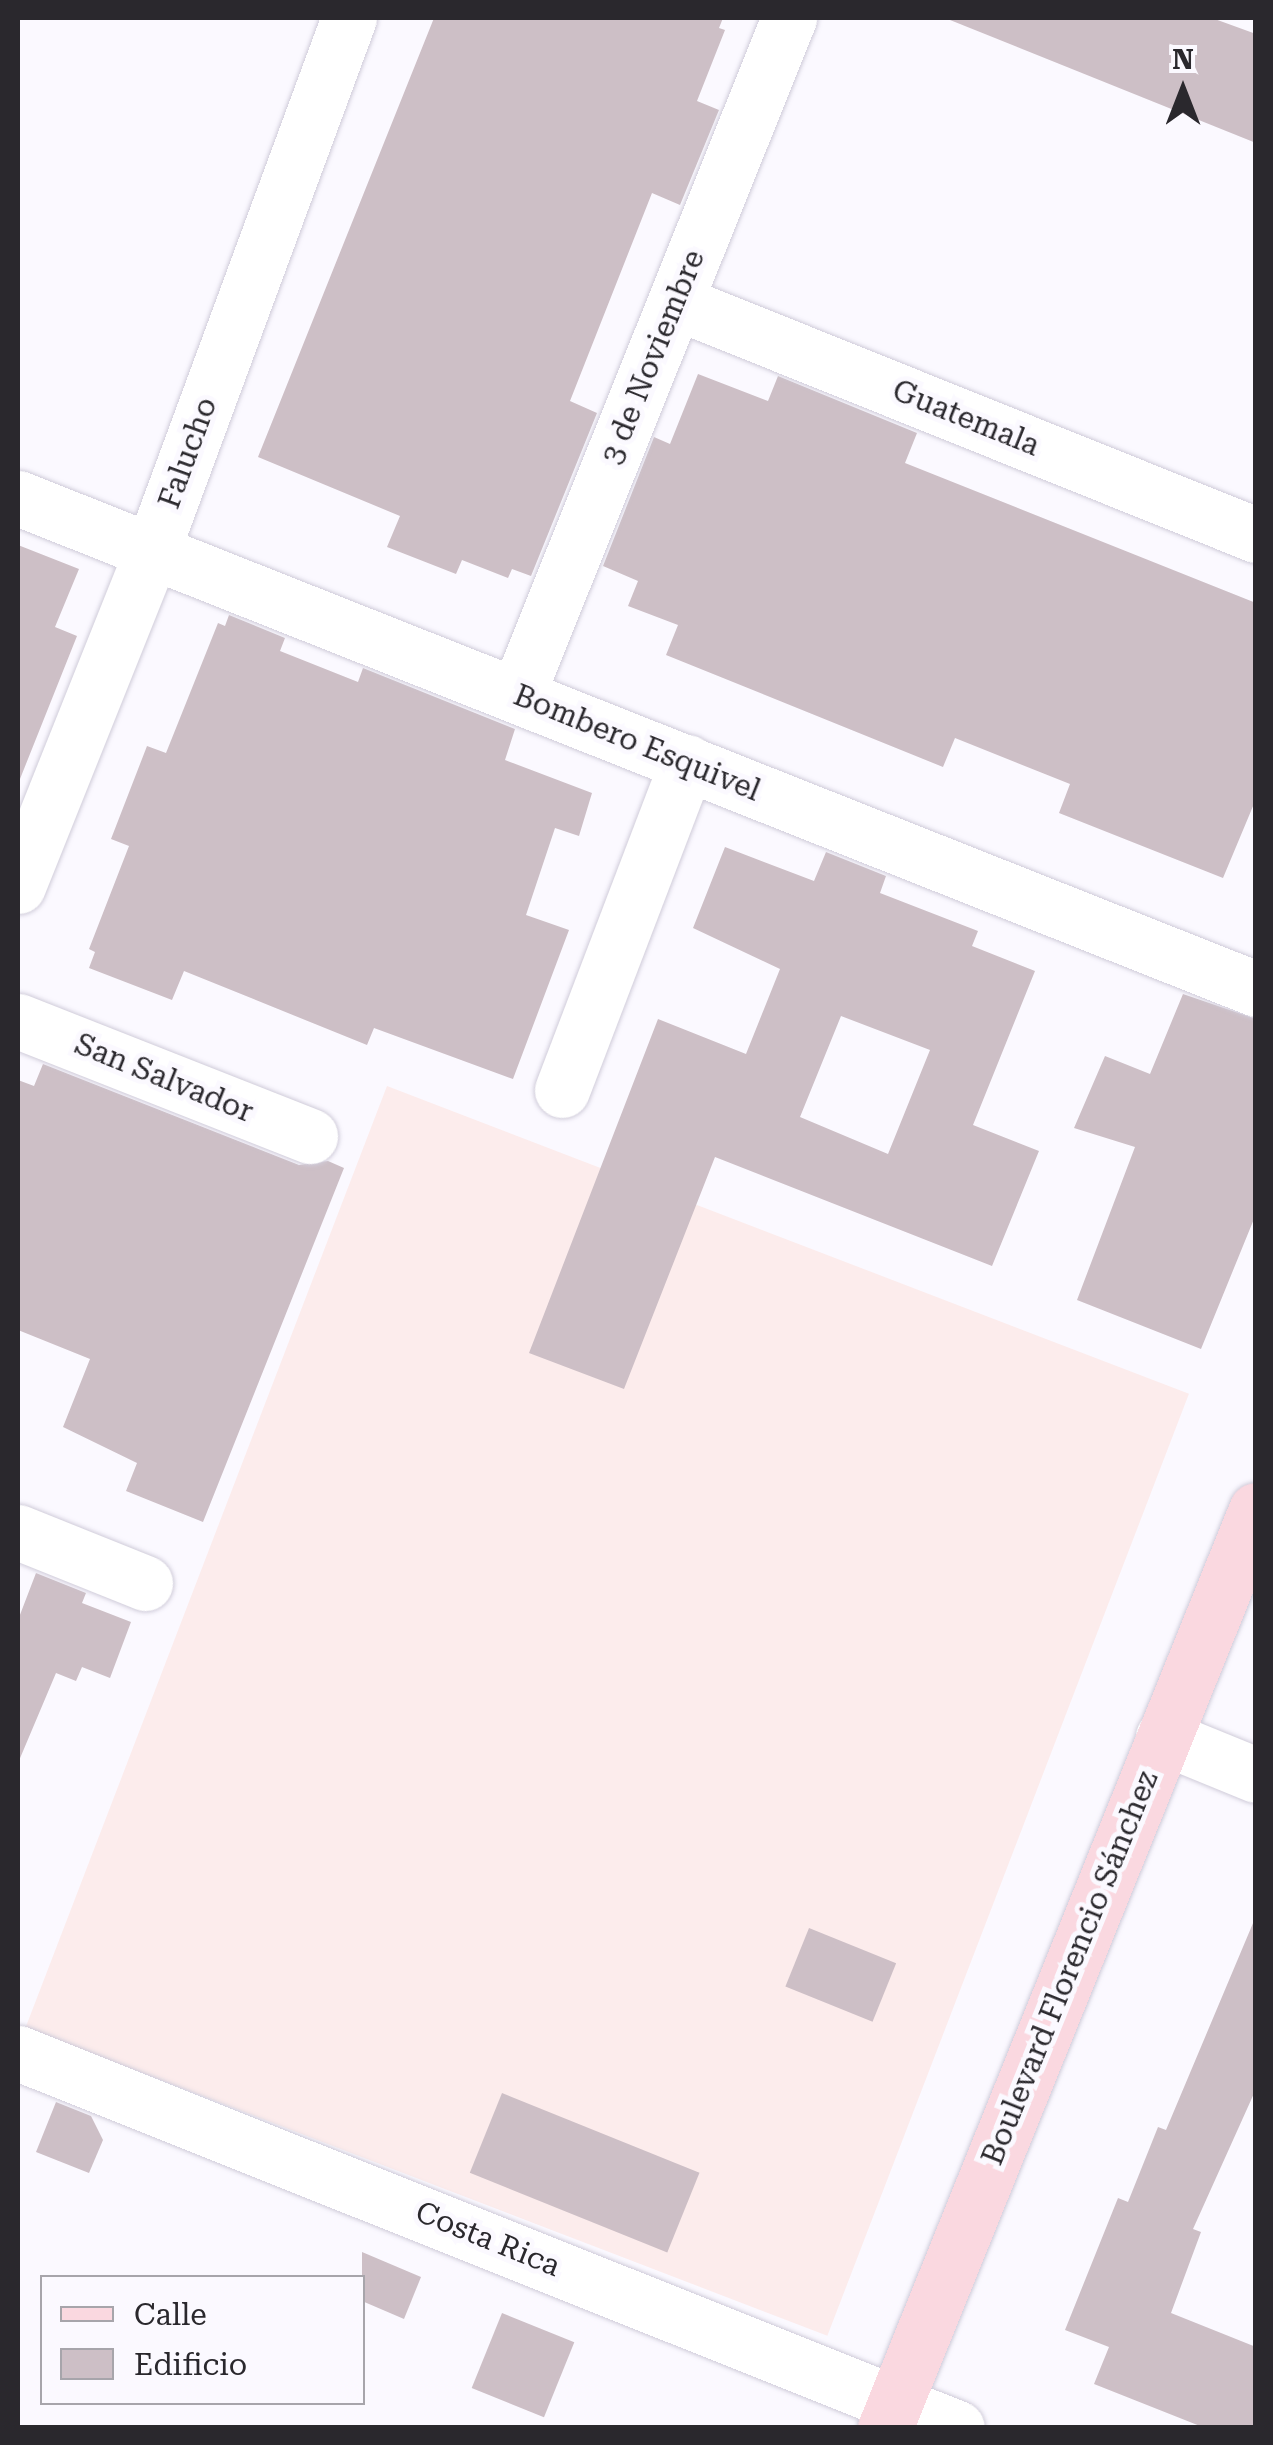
<!DOCTYPE html>
<html>
<head>
<meta charset="utf-8">
<style>
  body { margin:0 }
  #map { position:relative; width:1273px; height:2445px; overflow:hidden; background:#fbf9ff; font-family:"Roboto Serif",serif }
  div>[style] { position:absolute }
  [style*='--x'] { left:calc(var(--x)*1px); top:calc(var(--y)*1px); width:calc(var(--w)*1px); rotate:calc(var(--a)*1deg) }
  .industrial>* { inset:0; background:#fcecec; transform-origin:0 0 }
  .building>* { inset:0; background:#cdbfc6; transform-origin:0 0 }
  .roads { filter:drop-shadow(0 0 2px #d0ccda) drop-shadow(0 0 2px #d0ccda) }
  .minor>* { height:55px; margin:-27.5px; padding:0 27.5px; transform-origin:27.5px; border-radius:27.5px; background:#fff }
  .tertiary>* { height:55px; margin:-27.5px; padding:0 27.5px; transform-origin:27.5px; border-radius:27.5px; background:#fff }
  .secondary>* { height:55px; margin:-27.5px; padding:0 27.5px; transform-origin:27.5px; border-radius:27.5px; background:#fad8e0 }
  span { translate:-50% -50%; white-space:nowrap; text-align:center; line-height:1.15; -webkit-text-stroke:10px #fbf9ff; paint-order:stroke }
  .street-label { font-size:30px; color:#2a282d }
  .frame { position:absolute; inset:0; border:20px solid #2a282d; pointer-events:none }
  .legend { position:absolute; left:40px; top:2275px; width:325px; height:130px; box-sizing:border-box; background:#fbf9ff; border:2px solid #a7a5ab; margin:0; padding:12px 18px; list-style:none; font-size:30px; color:#2a282d }
  .legend li { display:flex; align-items:center; gap:20px; height:50px }
  .legend b { width:50px; border:2px solid #a7a5ab }
  .north { position:absolute; left:1133px; top:40px; width:100px; height:100px; -webkit-text-stroke:8px #fbf9ff; paint-order:stroke; rotate:0deg; font-size:28px; font-weight:700; line-height:40px; text-align:center; color:#2a282d }
  .north::after { content:''; display:block; margin:auto; width:35px; height:45px; background:#2a282d; clip-path:polygon(50% 0,100% 100%,50% 72%,0 100%) }
</style>
</head>
<body>
<div id="map">
  <div class="industrial">
    <div style="left:387px;top:1086px;width:859px;height:1009px;rotate:21deg"></div>
  </div>
  <div class="building">
    <div style="clip-path:polygon(434px 18px,723px 18px,719px 28px,725px 30px,697px 101px,719px 110px,680px 205px,652px 193px,570px 401px,597px 413px,531px 576px,512px 569px,508px 578px,462px 560px,456px 574px,387px 547px,400px 516px,258px 457px)"></div>
    <div style="clip-path:polygon(945px 18px,1212px 18px,1256px 34px,1256px 143px)"></div>
    <div style="clip-path:polygon(698px 374px,768px 401px,778px 376px,917px 433px,905px 463px,1256px 603px,1256px 799px,1223px 878px,1059px 813px,1070px 784px,955px 738px,943px 767px,666px 655px,678px 625px,628px 606px,638px 581px,603px 566px,654px 437px,670px 444px)"></div>
    <div style="clip-path:polygon(18px 545px,79px 569px,55px 627px,77px 636px,20px 779px)"></div>
    <div style="clip-path:polygon(229px 615px,285px 638px,280px 651px,358px 682px,363px 668px,515px 729px,505px 760px,592px 793px,579px 836px,555px 828px,526px 915px,569px 930px,513px 1079px,374px 1028px,367px 1045px,184px 971px,172px 1000px,89px 968px,95px 952px,89px 949px,129px 846px,111px 839px,147px 746px,166px 753px,218px 623px,225px 626px)"></div>
    <div style="clip-path:polygon(evenodd,725px 847px,814px 881px,826px 852px,886px 876px,880px 893px,978px 931px,972px 946px,1035px 971px,973px 1125px,1039px 1151px,992px 1266px,715px 1157px,624px 1389px,529px 1353px,658px 1019px,746px 1054px,780px 969px,693px 928px,725px 847px,841px 1016px,930px 1050px,888px 1154px,800px 1117px,841px 1016px)"></div>
    <div style="clip-path:polygon(1183px 994px,1256px 1019px,1256px 1214px,1201px 1349px,1077px 1300px,1135px 1147px,1074px 1128px,1105px 1056px,1150px 1074px)"></div>
    <div style="clip-path:polygon(43px 1064px,299px 1165px,328px 1161px,344px 1168px,203px 1522px,126px 1491px,137px 1463px,63px 1427px,90px 1359px,18px 1330px,18px 1080px,34px 1086px)"></div>
    <div style="clip-path:polygon(36px 1573px,86px 1593px,82px 1603px,131px 1622px,110px 1678px,82px 1667px,76px 1681px,56px 1673px,18px 1763px,18px 1620px)"></div>
    <div style="clip-path:polygon(1256px 1916px,1256px 2089px,1193px 2229px,1201px 2232px,1171px 2313px,1256px 2347px,1256px 2428px,1205px 2428px,1094px 2384px,1109px 2347px,1065px 2330px,1118px 2198px,1128px 2202px,1158px 2127px,1166px 2130px)"></div>
    <div style="left:809px;top:1928px;width:94px;height:63px;rotate:22deg"></div>
    <div style="left:502px;top:2093px;width:213px;height:86px;rotate:22deg"></div>
    <div style="clip-path:polygon(56px 2102px,91px 2116px,103px 2140px,89px 2173px,36px 2152px)"></div>
    <div style="clip-path:polygon(362px 2252px,421px 2277px,404px 2319px,362px 2301px)"></div>
    <div style="left:502px;top:2313px;width:78px;height:81px;rotate:22deg"></div>
  </div>
  <div class="roads">
    <div class="minor">
      <div style="--x:676;--y:302;--w:625;--a:21.89"></div>
      <div style="--x:517;--y:695;--w:730;--a:-68.11"></div>
      <div style="--x:18;--y:886;--w:361;--a:-68.2"></div>
      <div style="--x:152;--y:551;--w:568;--a:-69.72"></div>
      <div style="--x:18;--y:1021;--w:314;--a:21.5"></div>
      <div style="--x:562;--y:1090;--w:351;--a:-69.1"></div>
      <div style="--x:18;--y:1532;--w:137;--a:21.9"></div>
      <div style="--x:1163;--y:1737;--w:100;--a:22.2"></div>
      <div style="--x:18;--y:2053;--w:1011;--a:21.77"></div>
    </div>
    <div class="tertiary">
      <div style="--x:18;--y:498;--w:1332;--a:21.63"></div>
    </div>
    <div class="secondary">
      <div style="--x:885;--y:2428;--w:990;--a:-67.99"></div>
    </div>
  </div>
  <div class="street-label">
    <span style="left:653px;top:357px;rotate:-68deg">3 de Noviembre</span>
    <span style="left:966px;top:418px;rotate:22deg">Guatemala</span>
    <span style="left:188px;top:453px;rotate:-70deg">Falucho</span>
    <span style="left:637px;top:743px;rotate:22deg">Bombero Esquivel</span>
    <span style="left:164px;top:1078px;rotate:22deg">San Salvador</span>
    <span style="left:1070px;top:1968px;rotate:-68deg">Boulevard Florencio Sánchez</span>
    <span style="left:488px;top:2239px;rotate:22deg">Costa Rica</span>
  </div>
  <div class="frame"></div>
  <ul class="legend">
  <li><b style="height:12px;background:#fad8e0"></b>Calle</li>
  <li><b style="height:28px;background:#cdbfc6"></b>Edificio</li>
  </ul>
  <div class="north">N</div>
</div>
</body>
</html>
